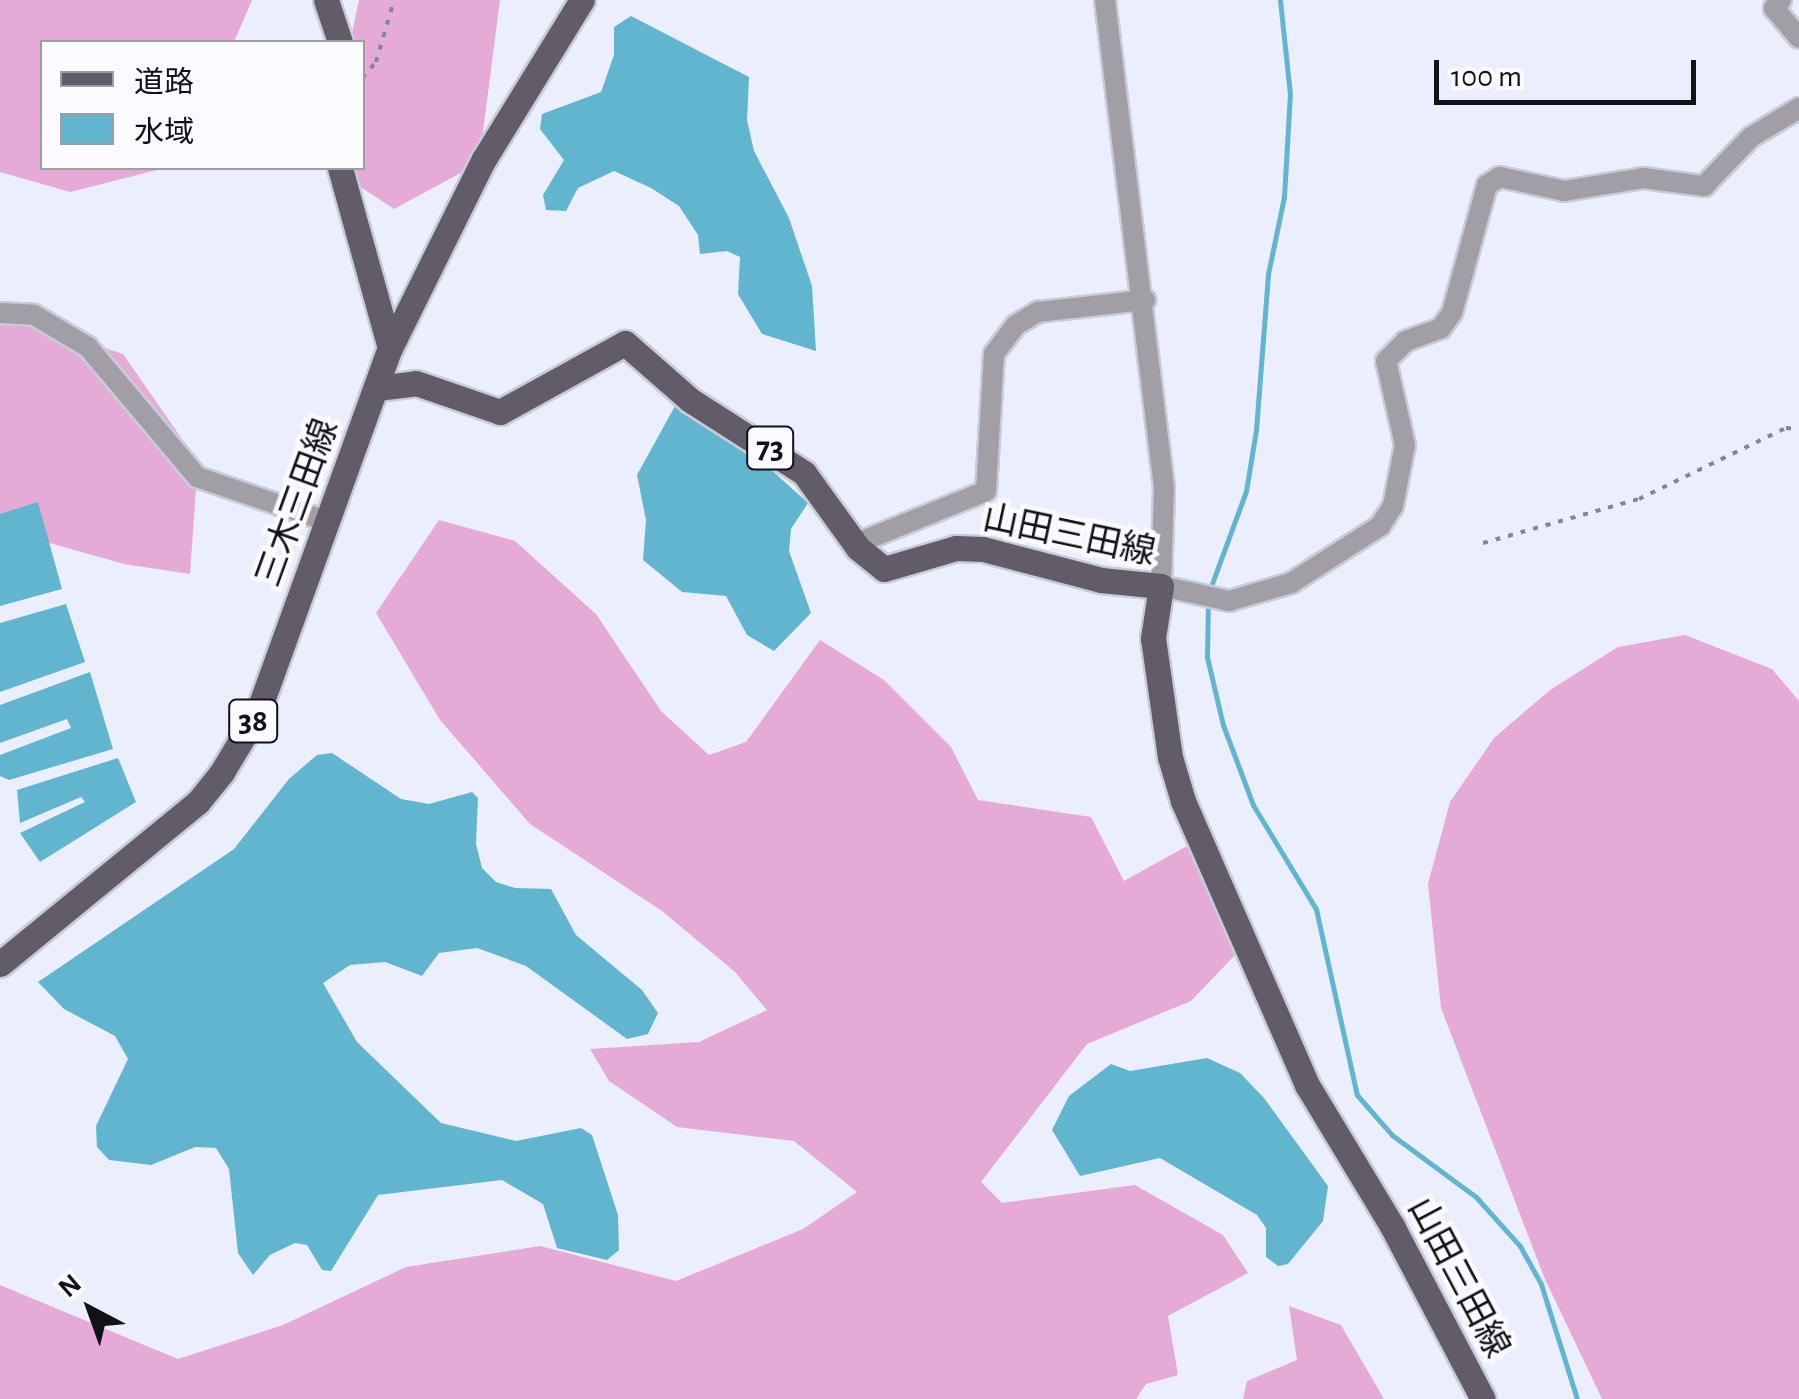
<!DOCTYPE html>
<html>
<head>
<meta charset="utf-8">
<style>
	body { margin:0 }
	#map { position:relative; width:1799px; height:1399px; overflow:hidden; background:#ebeefc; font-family:"Alegreya Sans","Noto Sans JP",sans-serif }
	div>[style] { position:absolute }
	.forest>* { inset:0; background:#e5abd6 }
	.water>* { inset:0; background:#62b5ce }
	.stream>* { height:5px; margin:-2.5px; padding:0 2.5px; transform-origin:2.5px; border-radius:2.5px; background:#62b5ce }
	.path>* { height:4px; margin-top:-2px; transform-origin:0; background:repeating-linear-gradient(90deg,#848690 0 5px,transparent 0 13px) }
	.roads { filter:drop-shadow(2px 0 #c8cbd8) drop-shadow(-2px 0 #c8cbd8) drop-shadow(0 2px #c8cbd8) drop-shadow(0 -2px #c8cbd8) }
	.minor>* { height:20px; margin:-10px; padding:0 10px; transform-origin:10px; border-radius:10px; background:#a19ea5 }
	.major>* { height:25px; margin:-12.5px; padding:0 12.5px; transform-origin:12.5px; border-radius:12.5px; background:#625c69 }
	span { translate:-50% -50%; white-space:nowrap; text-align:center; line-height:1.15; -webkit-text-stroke:9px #fbfbff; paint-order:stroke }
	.shield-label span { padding:2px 8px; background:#fbfbff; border:2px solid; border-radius:8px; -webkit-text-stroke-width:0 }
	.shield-label { font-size:32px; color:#111218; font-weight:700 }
	.street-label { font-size:35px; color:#111218 }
	.legend { position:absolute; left:40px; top:40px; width:325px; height:130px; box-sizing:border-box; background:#fbfbff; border:2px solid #9d9ea3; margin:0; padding:12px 18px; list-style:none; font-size:30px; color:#111218 }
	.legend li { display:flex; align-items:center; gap:20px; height:50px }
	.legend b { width:50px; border:2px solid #9d9ea3 }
	.north { position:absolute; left:40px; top:1259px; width:100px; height:100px; -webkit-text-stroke:8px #fbfbff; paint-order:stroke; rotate:319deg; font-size:28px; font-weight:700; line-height:40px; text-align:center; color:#111218 }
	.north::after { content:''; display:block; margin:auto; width:35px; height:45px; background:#111218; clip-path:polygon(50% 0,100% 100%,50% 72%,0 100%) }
	.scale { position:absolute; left:1434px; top:60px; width:262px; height:45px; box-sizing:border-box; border:5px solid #111218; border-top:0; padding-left:12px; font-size:30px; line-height:35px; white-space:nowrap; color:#111218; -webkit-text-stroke:8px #fbfbff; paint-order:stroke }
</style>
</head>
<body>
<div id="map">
	<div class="forest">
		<div style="clip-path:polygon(0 0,252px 0,234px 42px,42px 42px,42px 168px,165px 168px,70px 192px,0 172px)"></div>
		<div style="clip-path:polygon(359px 0,500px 0,479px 163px,394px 209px,350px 180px,344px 168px,362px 168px,362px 42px,350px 42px)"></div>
		<div style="clip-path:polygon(0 314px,123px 354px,198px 462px,190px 574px,124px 564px,0 529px)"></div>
		<div style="clip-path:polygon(439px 520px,515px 541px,596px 614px,661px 711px,709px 755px,746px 742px,820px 640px,884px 680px,951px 747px,978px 800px,1091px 817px,1124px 881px,1187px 846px,1235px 955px,1191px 1001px,1087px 1044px,981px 1182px,1002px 1203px,1135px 1185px,1223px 1235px,1248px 1273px,1168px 1316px,1178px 1375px,1146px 1384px,1136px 1399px,0 1399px,0 1285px,178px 1359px,283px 1325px,406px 1267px,540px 1246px,676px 1281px,803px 1229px,857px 1192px,794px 1141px,677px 1127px,609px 1081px,590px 1049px,699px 1042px,767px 1010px,735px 972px,662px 911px,530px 824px,440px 720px,376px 613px)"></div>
		<div style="clip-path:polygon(1685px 635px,1772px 669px,1799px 701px,1799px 1399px,1602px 1399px,1544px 1277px,1441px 1008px,1428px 884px,1450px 802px,1494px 738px,1550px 690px,1618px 647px)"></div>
		<div style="clip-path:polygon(1289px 1306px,1341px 1325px,1384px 1399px,1243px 1399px,1247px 1381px,1297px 1360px)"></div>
	</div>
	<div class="water">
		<div style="clip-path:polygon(631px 16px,749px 77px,747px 120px,754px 151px,789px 218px,812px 286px,816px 351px,762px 334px,738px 294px,740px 257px,727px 251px,700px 254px,698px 235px,679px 206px,651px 188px,614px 171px,578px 188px,566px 211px,546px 210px,543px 195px,564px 160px,540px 129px,542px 114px,601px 92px,614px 55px,614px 27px)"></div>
		<div style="clip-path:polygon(675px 406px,746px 447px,808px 503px,791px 529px,789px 551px,811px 613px,774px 651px,747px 635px,726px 596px,682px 592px,643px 560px,646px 520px,637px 475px)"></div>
		<div style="clip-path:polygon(38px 502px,62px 589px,0 606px,0 514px)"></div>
		<div style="clip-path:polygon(66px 604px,85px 662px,0 692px,0 623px)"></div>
		<div style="clip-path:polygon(90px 672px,113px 749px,9px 780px,0 776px,0 755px,71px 728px,67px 719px,0 743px,0 705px)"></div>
		<div style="clip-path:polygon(332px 753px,401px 799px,429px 804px,472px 792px,478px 798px,476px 844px,482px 868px,496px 882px,515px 888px,551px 889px,576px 935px,642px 990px,658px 1013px,648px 1034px,627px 1039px,526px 966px,477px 948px,439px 953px,422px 976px,385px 962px,350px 965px,323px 983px,357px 1042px,441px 1123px,516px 1141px,581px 1128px,592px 1135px,618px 1215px,619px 1250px,607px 1260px,557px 1248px,543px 1204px,502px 1180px,378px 1195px,331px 1271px,322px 1270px,307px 1245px,295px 1243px,270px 1255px,253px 1275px,238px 1253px,229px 1169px,216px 1148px,195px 1147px,151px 1165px,109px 1160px,97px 1147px,96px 1126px,128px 1059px,115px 1036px,64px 1009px,38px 982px,234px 849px,289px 779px,317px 755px)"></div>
		<div style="clip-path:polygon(118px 758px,136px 802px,40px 862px,20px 833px,85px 802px,81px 797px,20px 823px,17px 790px)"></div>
		<div style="clip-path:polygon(1207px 1058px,1240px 1073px,1264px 1098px,1328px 1186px,1323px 1221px,1288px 1264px,1278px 1266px,1266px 1257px,1266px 1228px,1257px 1215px,1160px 1158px,1080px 1176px,1052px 1130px,1069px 1096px,1111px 1064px,1130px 1071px)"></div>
	</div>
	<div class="stream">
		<div style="left:1210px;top:589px;width:104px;rotate:-69.8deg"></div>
		<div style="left:1246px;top:491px;width:62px;rotate:-80.7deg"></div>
		<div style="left:1256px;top:430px;width:156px;rotate:-85.6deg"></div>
		<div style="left:1268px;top:274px;width:79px;rotate:-78.3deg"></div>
		<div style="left:1284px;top:197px;width:103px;rotate:-86.7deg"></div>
		<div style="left:1290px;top:94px;width:95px;rotate:-96.1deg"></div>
		<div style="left:1208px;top:600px;width:57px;rotate:91deg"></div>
		<div style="left:1207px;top:657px;width:70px;rotate:76.8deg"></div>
		<div style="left:1223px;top:725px;width:85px;rotate:69.4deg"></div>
		<div style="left:1253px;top:805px;width:122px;rotate:58.8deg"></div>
		<div style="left:1316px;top:909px;width:190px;rotate:77.6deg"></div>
		<div style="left:1357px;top:1095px;width:53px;rotate:48.8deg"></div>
		<div style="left:1392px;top:1135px;width:104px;rotate:36.4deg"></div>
		<div style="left:1476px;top:1197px;width:66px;rotate:48.1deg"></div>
		<div style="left:1520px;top:1246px;width:43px;rotate:61.1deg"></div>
		<div style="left:1541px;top:1284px;width:121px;rotate:72.6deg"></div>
	</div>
	<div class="path">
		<div style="left:362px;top:78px;width:21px;rotate:-49deg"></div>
		<div style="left:376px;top:62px;width:65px;rotate:-73.8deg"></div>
		<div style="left:1483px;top:543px;width:162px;rotate:-15.8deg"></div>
		<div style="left:1639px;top:499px;width:163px;rotate:-25.8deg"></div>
		<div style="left:1786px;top:428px;width:13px;rotate:4deg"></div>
	</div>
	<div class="roads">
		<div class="minor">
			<div style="left:1105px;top:0;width:493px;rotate:83.1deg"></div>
			<div style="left:1164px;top:489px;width:97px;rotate:91.8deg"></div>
			<div style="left:1161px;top:586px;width:70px;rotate:12.4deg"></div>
			<div style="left:1229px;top:601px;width:65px;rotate:-16.2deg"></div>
			<div style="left:1291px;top:583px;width:106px;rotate:-32.6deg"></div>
			<div style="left:1380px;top:526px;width:24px;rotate:-57deg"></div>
			<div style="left:1393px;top:506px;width:62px;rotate:-78.9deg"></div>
			<div style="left:1405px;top:445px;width:86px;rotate:-102.7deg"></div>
			<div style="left:1386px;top:361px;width:28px;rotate:-45deg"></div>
			<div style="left:1406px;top:341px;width:37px;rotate:-20deg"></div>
			<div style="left:1441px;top:328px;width:19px;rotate:-54deg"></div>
			<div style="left:1452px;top:313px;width:133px;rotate:-74.7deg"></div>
			<div style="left:1487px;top:185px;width:15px;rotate:-32deg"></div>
			<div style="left:1500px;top:177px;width:66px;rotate:12.3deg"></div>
			<div style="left:1564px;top:191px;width:80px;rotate:-9.3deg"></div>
			<div style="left:1643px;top:178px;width:62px;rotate:7.5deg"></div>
			<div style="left:1704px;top:186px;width:68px;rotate:-46.2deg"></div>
			<div style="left:1751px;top:137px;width:56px;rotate:-31.1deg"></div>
			<div style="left:1781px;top:0;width:11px;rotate:131deg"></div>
			<div style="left:1774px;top:8px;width:39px;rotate:50deg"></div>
			<div style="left:0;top:313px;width:34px;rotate:3deg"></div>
			<div style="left:34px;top:315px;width:63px;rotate:30.7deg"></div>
			<div style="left:88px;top:347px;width:170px;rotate:50deg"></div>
			<div style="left:197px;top:477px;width:139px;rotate:18.8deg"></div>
			<div style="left:855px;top:544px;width:141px;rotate:-22deg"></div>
			<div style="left:986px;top:491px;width:137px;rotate:-86.7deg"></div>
			<div style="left:994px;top:354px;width:36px;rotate:-53deg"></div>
			<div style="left:1016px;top:325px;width:26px;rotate:-31deg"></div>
			<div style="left:1038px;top:312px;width:108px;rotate:-6.4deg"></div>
		</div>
		<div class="major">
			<div style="left:326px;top:0;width:44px;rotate:71.6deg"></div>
			<div style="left:340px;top:168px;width:187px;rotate:74.5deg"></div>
			<div style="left:377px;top:388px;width:39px;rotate:-7deg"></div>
			<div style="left:416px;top:383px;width:89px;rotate:19deg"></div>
			<div style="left:500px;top:412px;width:143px;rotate:-28.9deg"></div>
			<div style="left:625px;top:343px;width:86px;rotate:41.2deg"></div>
			<div style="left:690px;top:400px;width:135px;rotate:32.6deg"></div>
			<div style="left:804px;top:473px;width:92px;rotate:54.2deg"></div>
			<div style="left:858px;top:548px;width:33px;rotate:39deg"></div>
			<div style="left:884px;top:569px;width:75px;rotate:-16.3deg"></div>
			<div style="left:956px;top:548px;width:27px;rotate:2deg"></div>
			<div style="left:983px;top:549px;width:122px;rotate:14.7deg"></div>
			<div style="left:1101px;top:580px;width:60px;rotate:5.7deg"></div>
			<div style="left:1161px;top:586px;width:53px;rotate:98.7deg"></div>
			<div style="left:1153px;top:638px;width:120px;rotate:81.9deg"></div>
			<div style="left:1170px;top:757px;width:46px;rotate:73.5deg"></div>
			<div style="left:1183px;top:801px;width:310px;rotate:66.4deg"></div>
			<div style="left:1307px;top:1085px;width:165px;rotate:58.9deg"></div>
			<div style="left:1392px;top:1226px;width:195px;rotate:62.3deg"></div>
			<div style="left:0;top:964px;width:256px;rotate:-39.3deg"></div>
			<div style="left:198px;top:802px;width:38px;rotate:-51deg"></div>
			<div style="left:222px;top:772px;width:70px;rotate:-59deg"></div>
			<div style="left:258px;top:712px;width:387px;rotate:-70.1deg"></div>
			<div style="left:390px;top:348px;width:211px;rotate:-63.6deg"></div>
			<div style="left:484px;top:159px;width:187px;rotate:-58.4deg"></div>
		</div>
	</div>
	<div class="shield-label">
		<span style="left:770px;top:448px">73</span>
		<span style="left:253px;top:721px">38</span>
	</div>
	<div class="street-label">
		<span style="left:298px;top:503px;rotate:-70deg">三木三田線</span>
		<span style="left:1069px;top:536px;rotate:12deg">山田三田線</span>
		<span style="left:1458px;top:1278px;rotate:62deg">山田三田線</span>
	</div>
	<ul class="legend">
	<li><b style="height:12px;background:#625c69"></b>道路</li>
	<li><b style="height:28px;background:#62b5ce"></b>水域</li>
	</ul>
	<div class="north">N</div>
	<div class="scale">100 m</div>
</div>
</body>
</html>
